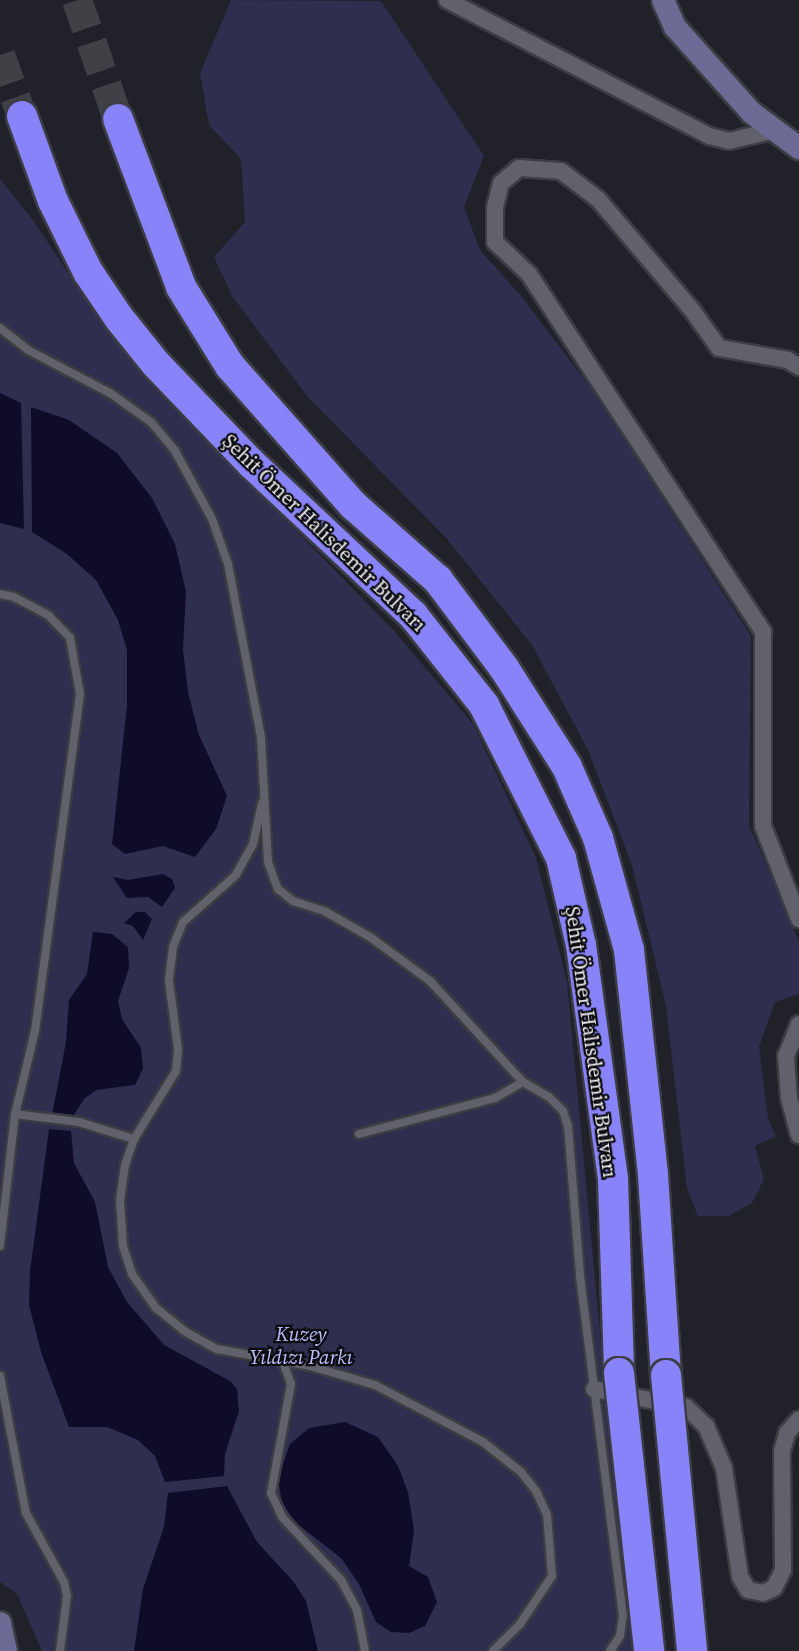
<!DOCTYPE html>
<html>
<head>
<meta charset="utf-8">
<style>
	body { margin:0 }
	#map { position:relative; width:799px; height:1651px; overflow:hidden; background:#212129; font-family:"Source Serif 4",serif }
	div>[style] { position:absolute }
	.green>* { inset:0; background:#2e2e4e }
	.water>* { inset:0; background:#0f0c2a }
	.highway-tunnel>* { height:30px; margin-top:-15px; transform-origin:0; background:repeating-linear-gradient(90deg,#404047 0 30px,transparent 0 45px) }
	.roads { filter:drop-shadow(2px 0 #3c3d43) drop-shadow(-2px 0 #3c3d43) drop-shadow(0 2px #3c3d43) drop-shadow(0 -2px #3c3d43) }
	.lane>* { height:8px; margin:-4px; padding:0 4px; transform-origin:4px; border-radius:4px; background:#60616a }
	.street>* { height:16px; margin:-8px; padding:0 8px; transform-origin:8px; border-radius:8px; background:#60616a }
	.secondary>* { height:22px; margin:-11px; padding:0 11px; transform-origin:11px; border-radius:11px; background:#6c6b95 }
	.highway>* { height:30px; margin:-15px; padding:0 15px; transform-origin:15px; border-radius:15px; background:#8883f9 }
	.bridges { filter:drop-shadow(2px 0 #3c3d43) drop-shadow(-2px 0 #3c3d43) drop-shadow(0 2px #3c3d43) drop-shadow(0 -2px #3c3d43) }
	.highway-bridge>* { height:30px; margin:-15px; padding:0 15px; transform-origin:15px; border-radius:15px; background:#8883f9 }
	span { translate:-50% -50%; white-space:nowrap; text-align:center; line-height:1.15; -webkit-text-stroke:4.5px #0b0b0e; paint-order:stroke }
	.street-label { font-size:20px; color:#eeeef3 }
	.park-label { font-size:20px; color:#babcfb; font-style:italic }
</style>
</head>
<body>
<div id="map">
	<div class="green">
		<div style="clip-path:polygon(231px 0,381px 1px,484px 156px,464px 207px,480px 250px,522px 297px,597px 396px,751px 636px,749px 825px,799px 941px,799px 994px,775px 1002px,759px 1047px,768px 1119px,776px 1136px,755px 1146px,764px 1179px,752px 1203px,729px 1216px,698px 1216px,687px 1189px,666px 1006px,632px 865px,588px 750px,532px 645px,447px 539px,307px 396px,232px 296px,214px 257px,245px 222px,241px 159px,209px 125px,200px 73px)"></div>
		<div style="clip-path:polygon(0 179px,33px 220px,91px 307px,194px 426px,395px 632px,473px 724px,536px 858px,567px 982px,612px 1459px,637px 1651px,42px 1651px,17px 1594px,0 1582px)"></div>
	</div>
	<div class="water">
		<div style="clip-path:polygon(0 393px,21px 403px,24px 529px,0 523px)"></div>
		<div style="clip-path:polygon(31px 407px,69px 420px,117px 453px,152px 498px,175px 544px,186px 592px,183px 649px,188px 692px,199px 735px,227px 796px,216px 829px,195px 857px,163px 846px,125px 854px,112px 844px,127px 705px,127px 650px,118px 620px,96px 580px,67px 554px,32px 532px)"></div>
		<div style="clip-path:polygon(163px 874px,172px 879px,175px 888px,162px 907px,148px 897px,127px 898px,113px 877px,128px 880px)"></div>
		<div style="clip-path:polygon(136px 912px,145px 912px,152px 919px,143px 940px,133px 926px,124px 923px)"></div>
		<div style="clip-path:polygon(93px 932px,112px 934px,128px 947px,129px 968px,118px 1001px,122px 1019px,141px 1048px,143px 1068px,135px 1085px,96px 1090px,84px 1099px,72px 1118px,52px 1115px,66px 1042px,69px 1000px,87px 974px)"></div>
		<div style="clip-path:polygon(49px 1129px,71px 1131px,74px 1163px,95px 1202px,108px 1267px,127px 1302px,164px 1345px,230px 1381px,237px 1389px,239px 1411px,225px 1454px,224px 1476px,165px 1482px,155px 1456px,138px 1440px,107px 1427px,69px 1427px,41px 1352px,29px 1305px,30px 1271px)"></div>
		<div style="clip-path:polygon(345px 1422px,378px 1437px,398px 1466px,408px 1492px,414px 1530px,409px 1566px,428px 1577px,437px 1602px,425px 1626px,409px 1633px,391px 1632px,376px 1622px,359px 1584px,341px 1558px,296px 1523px,282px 1503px,278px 1479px,290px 1444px,309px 1428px)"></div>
		<div style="clip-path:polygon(227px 1486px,257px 1542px,293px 1581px,306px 1601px,318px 1651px,134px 1651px,143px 1589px,164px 1527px,168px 1493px)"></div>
	</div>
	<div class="highway-tunnel">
		<div style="left:77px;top:0;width:126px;rotate:71deg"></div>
		<div style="left:0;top:55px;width:65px;rotate:70.2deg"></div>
	</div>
	<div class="roads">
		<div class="lane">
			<div style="left:0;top:328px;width:36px;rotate:38deg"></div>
			<div style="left:28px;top:350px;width:93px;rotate:27.7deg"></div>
			<div style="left:110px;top:393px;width:50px;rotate:35.3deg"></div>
			<div style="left:151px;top:422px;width:38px;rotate:50deg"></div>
			<div style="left:175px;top:451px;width:77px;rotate:61.4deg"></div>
			<div style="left:212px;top:519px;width:48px;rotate:70.4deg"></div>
			<div style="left:228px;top:564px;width:176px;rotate:79.2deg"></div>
			<div style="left:261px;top:737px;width:125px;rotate:86.8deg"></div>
			<div style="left:268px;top:862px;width:29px;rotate:70deg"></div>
			<div style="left:278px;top:889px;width:19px;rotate:39deg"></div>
			<div style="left:293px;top:901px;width:35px;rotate:18deg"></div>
			<div style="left:326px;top:912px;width:51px;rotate:29.6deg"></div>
			<div style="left:370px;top:937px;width:74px;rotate:36.3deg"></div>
			<div style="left:430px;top:981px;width:137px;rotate:47.4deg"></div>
			<div style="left:523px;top:1082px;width:30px;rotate:30deg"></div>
			<div style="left:549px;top:1097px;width:20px;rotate:45deg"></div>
			<div style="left:563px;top:1111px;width:16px;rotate:72deg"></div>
			<div style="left:568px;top:1126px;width:150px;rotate:85.4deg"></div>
			<div style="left:580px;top:1276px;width:342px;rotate:82.8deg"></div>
			<div style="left:623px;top:1615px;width:21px;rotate:98deg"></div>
			<div style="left:620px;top:1636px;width:18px;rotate:124deg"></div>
			<div style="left:0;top:594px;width:14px;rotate:12deg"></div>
			<div style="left:14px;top:597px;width:40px;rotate:28deg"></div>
			<div style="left:49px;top:616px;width:30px;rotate:46deg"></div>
			<div style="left:70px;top:638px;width:57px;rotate:79.9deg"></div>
			<div style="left:80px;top:694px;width:340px;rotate:97.6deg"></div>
			<div style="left:35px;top:1031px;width:85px;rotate:103.5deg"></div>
			<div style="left:15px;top:1114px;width:133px;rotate:96.5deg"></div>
			<div style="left:262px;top:803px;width:42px;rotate:102.4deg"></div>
			<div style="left:253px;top:844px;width:35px;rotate:119deg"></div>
			<div style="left:236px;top:875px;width:71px;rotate:138.4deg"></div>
			<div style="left:183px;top:922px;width:27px;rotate:112deg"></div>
			<div style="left:173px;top:947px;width:34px;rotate:97deg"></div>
			<div style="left:169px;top:981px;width:69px;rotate:82.5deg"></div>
			<div style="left:178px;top:1049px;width:22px;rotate:95deg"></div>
			<div style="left:176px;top:1071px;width:80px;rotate:121.7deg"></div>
			<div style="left:134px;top:1139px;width:28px;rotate:109deg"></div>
			<div style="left:125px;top:1165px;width:35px;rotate:98deg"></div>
			<div style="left:120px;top:1200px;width:46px;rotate:86.3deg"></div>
			<div style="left:123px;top:1246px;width:29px;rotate:72deg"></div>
			<div style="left:132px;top:1274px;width:42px;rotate:54.8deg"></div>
			<div style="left:156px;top:1308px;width:36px;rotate:39deg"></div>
			<div style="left:184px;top:1331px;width:38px;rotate:29deg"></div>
			<div style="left:217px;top:1349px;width:95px;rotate:10.4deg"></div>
			<div style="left:310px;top:1366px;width:68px;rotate:16.3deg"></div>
			<div style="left:375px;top:1385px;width:122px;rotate:27.8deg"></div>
			<div style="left:483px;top:1442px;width:48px;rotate:38.3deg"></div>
			<div style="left:521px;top:1472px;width:24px;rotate:52deg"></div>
			<div style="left:536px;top:1491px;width:26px;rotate:65deg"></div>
			<div style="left:547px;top:1515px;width:61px;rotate:85.3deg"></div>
			<div style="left:552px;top:1576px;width:58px;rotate:123.7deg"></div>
			<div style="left:520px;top:1624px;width:38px;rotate:135deg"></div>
			<div style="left:15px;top:1114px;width:64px;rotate:7.1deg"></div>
			<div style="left:79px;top:1122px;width:58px;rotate:17.2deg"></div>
			<div style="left:359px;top:1134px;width:141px;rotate:-14.8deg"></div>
			<div style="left:495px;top:1098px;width:32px;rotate:-30deg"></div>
			<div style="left:283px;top:1362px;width:23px;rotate:70deg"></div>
			<div style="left:291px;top:1384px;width:111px;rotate:100.4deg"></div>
			<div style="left:271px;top:1493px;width:26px;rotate:65deg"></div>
			<div style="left:282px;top:1517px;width:86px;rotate:46.9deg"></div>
			<div style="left:341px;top:1580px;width:34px;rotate:62deg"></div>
			<div style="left:357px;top:1610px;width:42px;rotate:79deg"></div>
			<div style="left:0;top:1376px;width:139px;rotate:79.3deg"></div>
			<div style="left:26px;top:1513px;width:79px;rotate:61.2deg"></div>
			<div style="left:64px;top:1582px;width:14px;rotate:78deg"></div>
			<div style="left:67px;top:1596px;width:55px;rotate:97.3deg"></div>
		</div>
		<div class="street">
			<div style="left:447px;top:0;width:295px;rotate:27.4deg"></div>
			<div style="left:709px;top:136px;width:21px;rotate:14deg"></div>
			<div style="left:729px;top:141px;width:47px;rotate:-13.4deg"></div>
			<div style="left:799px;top:367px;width:13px;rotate:-148deg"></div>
			<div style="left:788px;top:360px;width:70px;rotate:-170.1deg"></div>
			<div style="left:719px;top:348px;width:47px;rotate:-125.4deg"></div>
			<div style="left:692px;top:310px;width:145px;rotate:-130.3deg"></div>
			<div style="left:598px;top:199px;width:46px;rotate:-142.9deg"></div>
			<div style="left:561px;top:171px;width:42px;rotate:-175.9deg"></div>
			<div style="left:519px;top:168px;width:23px;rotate:140deg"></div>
			<div style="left:501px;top:183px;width:25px;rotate:104deg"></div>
			<div style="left:495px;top:207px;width:35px;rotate:90deg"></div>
			<div style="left:495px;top:242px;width:47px;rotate:43.3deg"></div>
			<div style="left:529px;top:274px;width:428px;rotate:56.8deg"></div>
			<div style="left:763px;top:632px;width:194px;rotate:90deg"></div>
			<div style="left:763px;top:826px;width:100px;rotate:68.8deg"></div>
			<div style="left:799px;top:1024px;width:35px;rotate:112deg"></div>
			<div style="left:786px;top:1056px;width:42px;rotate:85.9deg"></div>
			<div style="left:789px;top:1098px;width:38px;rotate:75deg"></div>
			<div style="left:594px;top:1389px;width:94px;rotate:11.1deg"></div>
			<div style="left:686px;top:1407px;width:28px;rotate:44deg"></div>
			<div style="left:706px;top:1426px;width:46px;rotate:66.8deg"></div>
			<div style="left:724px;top:1468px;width:110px;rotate:81.6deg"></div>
			<div style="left:740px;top:1577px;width:15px;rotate:58deg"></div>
			<div style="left:748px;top:1590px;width:15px;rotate:11deg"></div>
			<div style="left:763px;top:1593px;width:12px;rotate:-24deg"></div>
			<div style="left:774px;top:1588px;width:20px;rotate:-63deg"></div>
			<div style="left:783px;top:1570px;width:119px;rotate:-90.5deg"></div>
			<div style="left:782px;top:1451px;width:19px;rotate:-74deg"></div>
			<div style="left:787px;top:1433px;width:18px;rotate:-49deg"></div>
		</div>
		<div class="secondary">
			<div style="left:663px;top:0;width:30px;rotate:66deg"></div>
			<div style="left:675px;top:27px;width:115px;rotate:48.2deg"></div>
			<div style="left:752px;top:113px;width:59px;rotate:36.7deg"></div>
			<div style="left:0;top:1623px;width:29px;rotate:78deg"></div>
		</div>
		<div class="highway">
			<div style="left:22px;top:116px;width:90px;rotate:70deg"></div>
			<div style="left:53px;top:201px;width:79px;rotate:63.8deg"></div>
			<div style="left:88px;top:272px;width:55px;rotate:56deg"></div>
			<div style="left:119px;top:318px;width:59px;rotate:51.2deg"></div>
			<div style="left:156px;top:364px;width:139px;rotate:46.2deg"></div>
			<div style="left:252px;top:464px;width:221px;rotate:43.2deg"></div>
			<div style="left:413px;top:615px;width:115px;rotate:51.7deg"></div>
			<div style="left:484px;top:705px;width:171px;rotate:63.3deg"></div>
			<div style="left:561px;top:858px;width:89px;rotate:77.1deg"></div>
			<div style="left:581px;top:945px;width:236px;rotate:82.2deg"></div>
			<div style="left:613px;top:1179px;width:194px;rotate:88.2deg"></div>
			<div style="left:118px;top:119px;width:179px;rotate:69.4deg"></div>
			<div style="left:181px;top:287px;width:93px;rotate:58.2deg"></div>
			<div style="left:230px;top:366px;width:186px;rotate:48.5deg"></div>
			<div style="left:353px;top:505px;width:113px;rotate:41.4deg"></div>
			<div style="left:438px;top:580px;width:110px;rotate:53.1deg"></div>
			<div style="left:504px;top:668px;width:117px;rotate:57.5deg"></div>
			<div style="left:567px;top:767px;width:77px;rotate:66.4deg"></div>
			<div style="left:598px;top:838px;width:116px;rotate:74.5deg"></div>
			<div style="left:629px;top:950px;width:226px;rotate:83.9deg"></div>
			<div style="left:653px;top:1175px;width:200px;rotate:86.3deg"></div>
		</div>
	</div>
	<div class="bridges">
		<div class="highway-bridge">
			<div style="left:619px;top:1373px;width:280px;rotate:83.8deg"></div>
			<div style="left:666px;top:1375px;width:277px;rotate:84.6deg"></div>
		</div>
	</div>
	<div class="street-label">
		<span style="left:324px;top:533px;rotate:44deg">Şehit Ömer Halisdemir Bulvarı</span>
		<span style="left:591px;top:1042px;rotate:82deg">Şehit Ömer Halisdemir Bulvarı</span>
	</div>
	<div class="park-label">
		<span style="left:301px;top:1346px">Kuzey<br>Yıldızı Parkı</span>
	</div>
</div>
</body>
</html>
